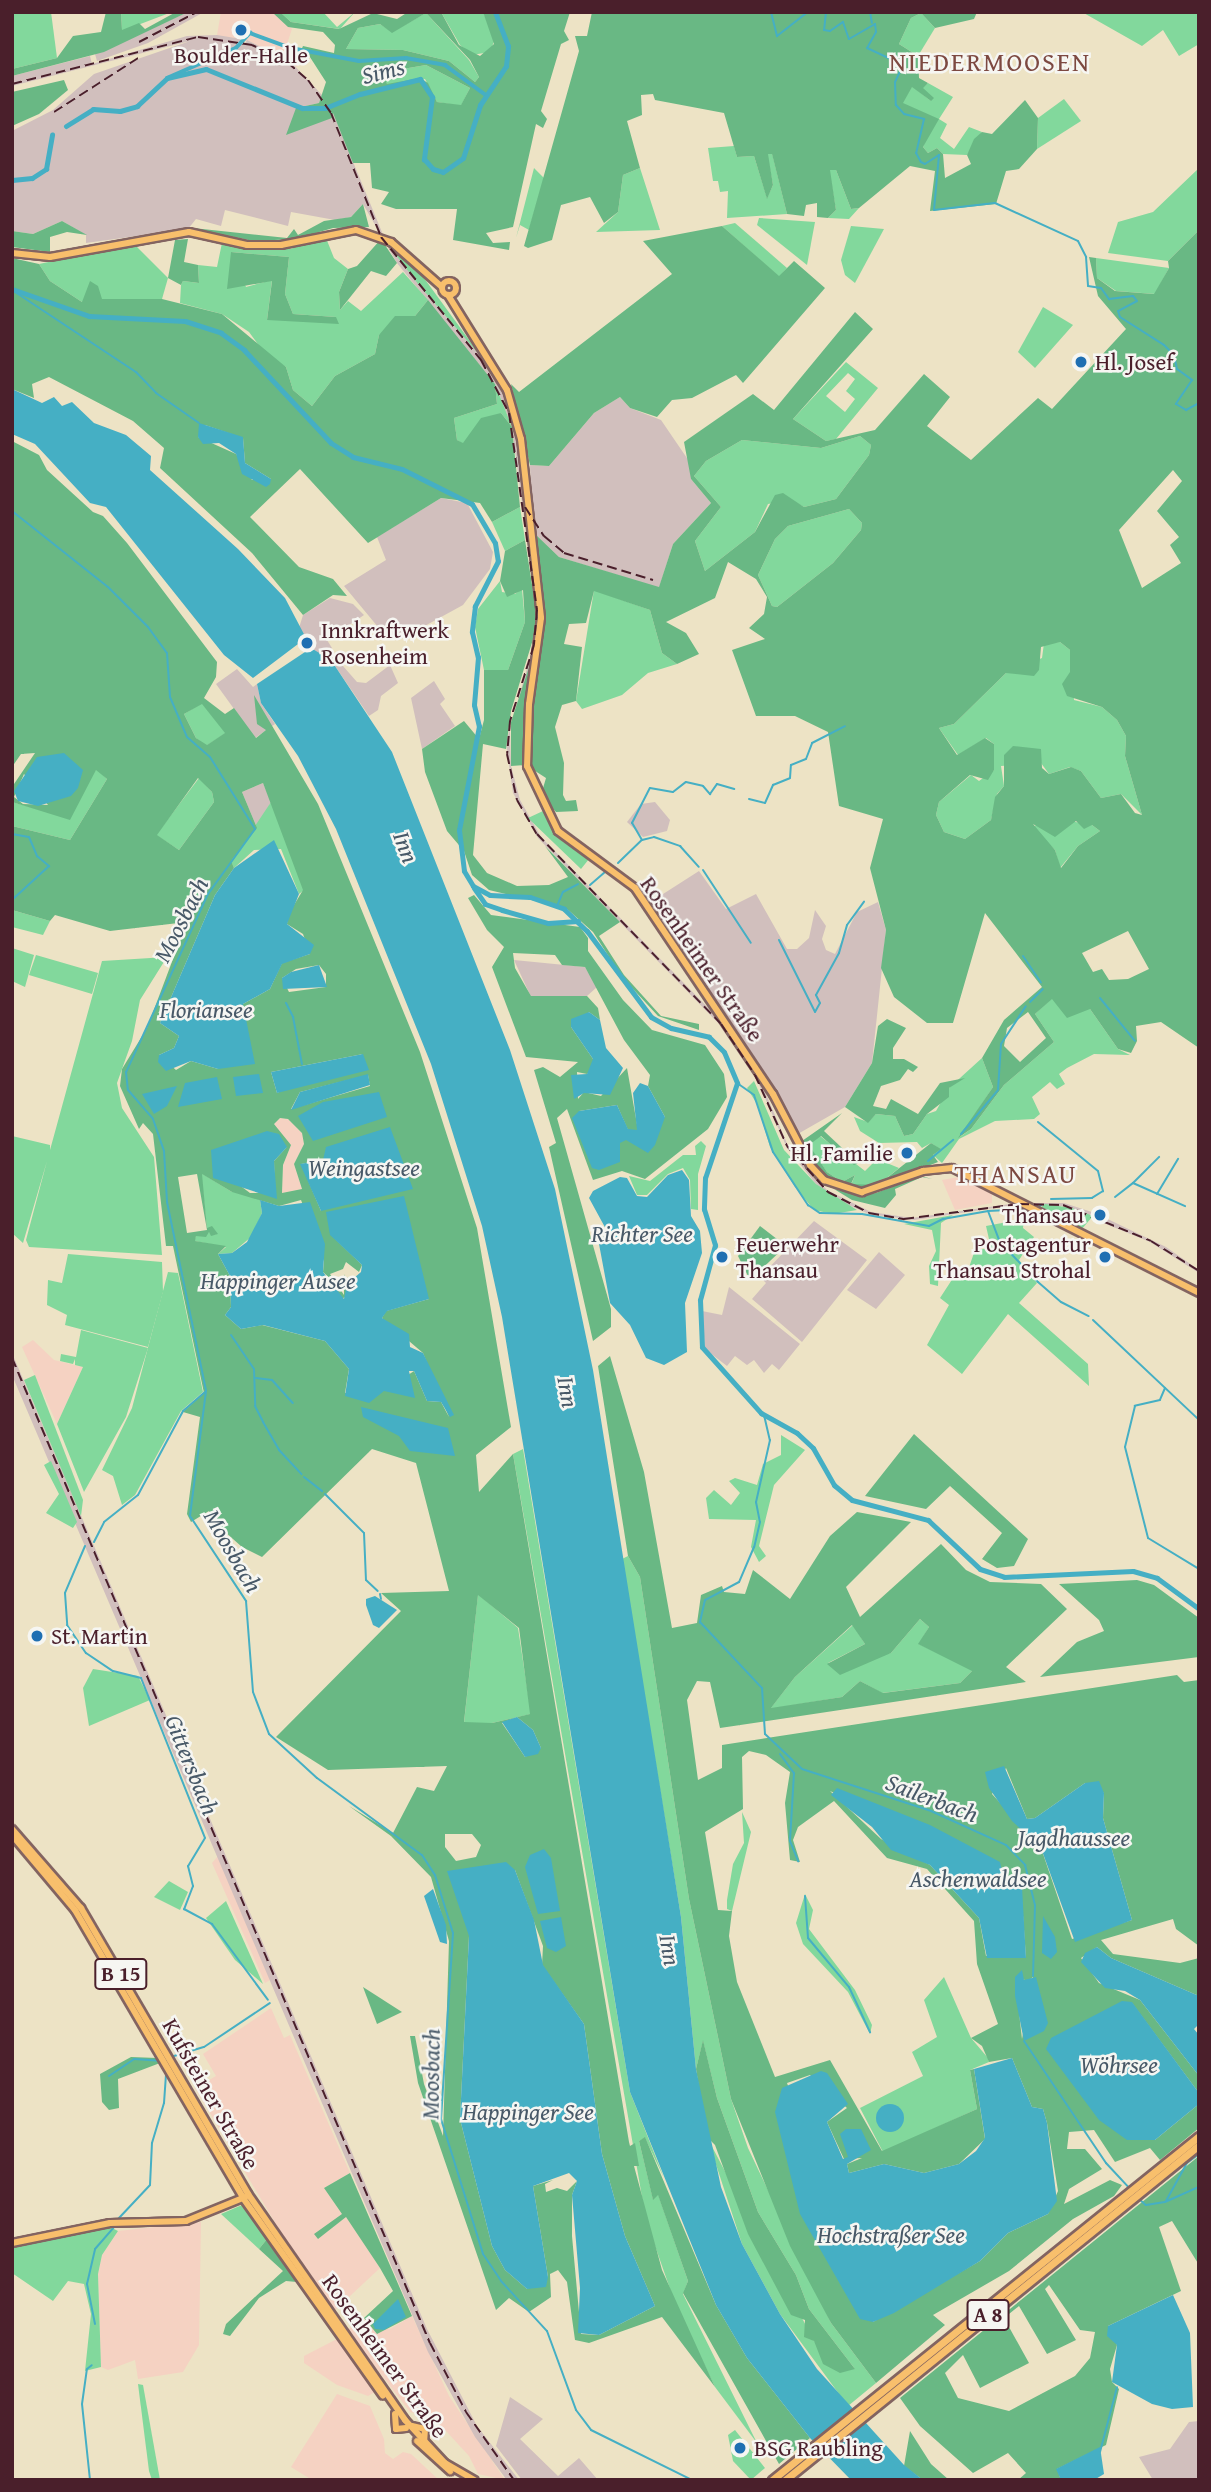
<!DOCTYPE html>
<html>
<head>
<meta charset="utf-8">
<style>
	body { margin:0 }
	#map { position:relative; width:1211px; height:2492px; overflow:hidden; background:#ede3c5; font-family:"Gentium Book Plus",serif }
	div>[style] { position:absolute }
	.built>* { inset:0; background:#f5d2c2 }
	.industrial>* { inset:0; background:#d1bfbd }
	.green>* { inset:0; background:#82d89c }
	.forest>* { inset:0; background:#69b884 }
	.water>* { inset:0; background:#45afc4 }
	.round { border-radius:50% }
	.stream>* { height:2px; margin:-1px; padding:0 1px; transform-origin:1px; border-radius:1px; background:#45afc4 }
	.canal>* { height:3.5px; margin:-1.75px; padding:0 1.75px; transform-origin:1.75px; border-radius:1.75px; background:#45afc4 }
	.river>* { height:5px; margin:-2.5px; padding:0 2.5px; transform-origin:2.5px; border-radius:2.5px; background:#45afc4 }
	.roads { filter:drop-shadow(2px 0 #836461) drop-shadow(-2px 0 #836461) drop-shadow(0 2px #836461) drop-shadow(0 -2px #836461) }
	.major>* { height:6px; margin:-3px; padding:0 3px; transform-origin:3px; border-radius:3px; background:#f8bf6c }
	.major>.ring { margin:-3px; padding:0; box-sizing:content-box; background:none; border:6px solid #f8bf6c; border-radius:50% }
	.highway>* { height:7px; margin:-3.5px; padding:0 3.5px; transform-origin:3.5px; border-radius:3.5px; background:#f8bf6c }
	.rail>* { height:2px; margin-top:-1px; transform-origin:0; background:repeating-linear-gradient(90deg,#4a1f2b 0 10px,transparent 0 15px) }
	.dots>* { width:19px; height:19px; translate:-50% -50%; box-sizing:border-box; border:4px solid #f6f6f2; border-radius:50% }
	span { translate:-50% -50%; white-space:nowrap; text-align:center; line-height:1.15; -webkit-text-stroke:5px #f6f6f2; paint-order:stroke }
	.shield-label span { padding:2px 5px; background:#f6f6f2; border:2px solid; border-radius:5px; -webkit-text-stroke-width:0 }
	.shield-label { font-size:21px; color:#4a1f2b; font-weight:700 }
	.poi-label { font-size:23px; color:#4a1f2b }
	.left { translate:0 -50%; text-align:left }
	.right { translate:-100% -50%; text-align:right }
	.street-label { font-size:23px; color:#4a1f2b }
	.water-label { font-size:24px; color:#485968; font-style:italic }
	.quarter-label { font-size:26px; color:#7d4941; letter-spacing:2px }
	.frame { position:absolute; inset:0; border:14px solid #4a1f2b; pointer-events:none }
</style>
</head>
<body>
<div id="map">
	<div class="built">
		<div style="clip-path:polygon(221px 12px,274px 12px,292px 29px,285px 50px,300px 59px,297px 67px,251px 42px,217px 35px)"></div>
		<div style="clip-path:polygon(280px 1118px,288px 1119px,302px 1133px,304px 1144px,294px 1164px,302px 1189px,282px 1193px,283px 1165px,291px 1145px,274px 1124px)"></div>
		<div style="clip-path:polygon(959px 1177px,992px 1193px,992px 1203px,955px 1210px,942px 1180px)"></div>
		<div style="clip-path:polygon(33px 1340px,54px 1360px,83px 1367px,57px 1424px,22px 1347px)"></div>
		<div style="clip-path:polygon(218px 1856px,270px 1980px,265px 1983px,212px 1863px)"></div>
		<div style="clip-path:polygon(271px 2008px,284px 2038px,290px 2035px,350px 2173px,324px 2188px,342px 2214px,318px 2239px,346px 2217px,380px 2268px,334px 2311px,296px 2258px,195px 2088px,216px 2076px,203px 2054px)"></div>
		<div style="clip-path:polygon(201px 2222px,199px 2345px,183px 2372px,138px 2379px,135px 2360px,108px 2370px,101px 2367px,98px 2274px,102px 2255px,118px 2231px)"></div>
		<div style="clip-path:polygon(412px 2316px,449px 2396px,505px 2480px,478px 2474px,469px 2456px,447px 2432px,427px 2416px,410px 2412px,347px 2330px,364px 2318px,369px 2326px,390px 2329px)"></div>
		<div style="clip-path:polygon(337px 2339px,375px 2392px,368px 2396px,337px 2385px,304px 2363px,304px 2356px)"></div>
		<div style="clip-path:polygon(337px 2394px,370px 2406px,384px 2439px,385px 2453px,393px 2459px,403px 2452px,411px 2454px,439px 2480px,312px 2480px,291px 2467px)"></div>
	</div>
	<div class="industrial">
		<div style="clip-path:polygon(188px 12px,204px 12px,148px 43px,97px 61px,95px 54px)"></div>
		<div style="clip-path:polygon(217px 35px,241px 39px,245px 44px,247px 40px,290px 61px,322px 95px,319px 103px,296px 108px,332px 117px,333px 113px,386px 242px,483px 359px,506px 400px,516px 429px,539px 610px,534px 652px,510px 731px,511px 766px,520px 800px,541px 837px,723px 1023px,759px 1078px,789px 1148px,827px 1190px,871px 1212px,912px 1218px,1017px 1203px,1064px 1203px,1095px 1213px,1166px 1247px,1199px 1270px,1199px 1273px,1150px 1242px,1062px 1206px,1008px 1206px,914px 1220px,869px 1214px,837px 1200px,816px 1184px,787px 1148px,757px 1080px,719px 1024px,538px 838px,513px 793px,506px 743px,531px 654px,536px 610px,512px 427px,495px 384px,397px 263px,363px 204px,351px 217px,335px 220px,291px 212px,288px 226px,225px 210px,221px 226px,196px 219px,188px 229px,86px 243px,86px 235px,62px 221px,33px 234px,12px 231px,12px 131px,53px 110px,94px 74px,190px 41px,12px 86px,12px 76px,90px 56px,92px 64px,187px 36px)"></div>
		<div style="clip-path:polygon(620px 397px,630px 408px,661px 420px,691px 464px,691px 479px,711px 503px,673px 544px,659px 588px,559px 557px,532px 531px,530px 465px,549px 466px,594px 413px)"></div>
		<div style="clip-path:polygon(441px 498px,467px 503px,493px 552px,490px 569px,463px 605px,401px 639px,378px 627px,344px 586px,386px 560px,377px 537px)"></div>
		<div style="clip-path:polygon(330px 598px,353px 604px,364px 615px,327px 640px,332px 648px,329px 650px,357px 682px,366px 683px,390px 665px,398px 683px,381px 696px,378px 710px,369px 716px,331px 660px,316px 654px,299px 628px,303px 615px)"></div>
		<div style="clip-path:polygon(237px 669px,253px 687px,257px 684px,261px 703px,275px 724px,255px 738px,216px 684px)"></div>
		<div style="clip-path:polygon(434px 681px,445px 699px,440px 704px,455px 726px,422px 749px,411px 698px)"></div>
		<div style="clip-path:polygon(263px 783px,271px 802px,257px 828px,242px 792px)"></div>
		<div style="clip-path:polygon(655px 802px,670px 820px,667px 831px,643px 837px,627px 822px,641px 804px)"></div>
		<div style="clip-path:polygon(699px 871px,726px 909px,756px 894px,787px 949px,797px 949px,809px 938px,815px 910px,826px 926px,822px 939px,826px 950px,835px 954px,857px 912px,878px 902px,886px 930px,872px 1063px,845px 1107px,796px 1135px,764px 1073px,649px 903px)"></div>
		<div style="clip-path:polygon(514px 960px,585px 967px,597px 987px,587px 996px,531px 997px)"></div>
		<div style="clip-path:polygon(814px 1221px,867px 1260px,802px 1342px,752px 1299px,766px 1283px,760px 1277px)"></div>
		<div style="clip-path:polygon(879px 1252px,905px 1275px,876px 1309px,847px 1290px)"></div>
		<div style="clip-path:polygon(729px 1287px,800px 1344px,779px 1370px,772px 1364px,764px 1373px,754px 1360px,747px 1365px,735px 1356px,727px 1366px,705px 1349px,702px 1311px,722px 1315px)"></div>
		<div style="clip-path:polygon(12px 1353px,427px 2329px,477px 2426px,519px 2480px,506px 2479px,475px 2437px,428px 2352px,12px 1375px)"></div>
		<div style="clip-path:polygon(510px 2397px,543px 2419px,520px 2439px,558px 2476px,579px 2458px,598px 2480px,522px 2480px,496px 2446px)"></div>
		<div style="clip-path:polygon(1199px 2421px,1199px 2480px,1153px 2480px,1139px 2457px,1170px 2449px,1189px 2422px)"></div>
	</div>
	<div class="green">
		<div style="clip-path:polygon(12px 12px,51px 12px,57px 58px,12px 69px)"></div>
		<div style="clip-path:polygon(121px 12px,172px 12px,122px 31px)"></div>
		<div style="clip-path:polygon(280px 12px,323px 12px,337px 27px,355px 12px,340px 29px,291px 22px)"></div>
		<div style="clip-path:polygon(441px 12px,483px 12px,495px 39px,490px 52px,472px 55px,460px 45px)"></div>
		<div style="clip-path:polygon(1082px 12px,1199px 12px,1199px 44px,1179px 56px,1163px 30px,1142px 46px)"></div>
		<div style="clip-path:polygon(426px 13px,469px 60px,479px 77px,475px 82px,449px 61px,403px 50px,346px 49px,358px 28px,380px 24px,392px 32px)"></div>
		<div style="clip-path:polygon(921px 13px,935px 28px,918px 56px,899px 44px,911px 18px)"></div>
		<div style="clip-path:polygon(426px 65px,470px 88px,461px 106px,437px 102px,425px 79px,387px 85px,385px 78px,391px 71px)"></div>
		<div style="clip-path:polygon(928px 83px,953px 97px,939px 119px,947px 124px,940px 138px,954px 149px,969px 127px,982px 132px,967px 155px,943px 154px,937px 148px,928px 153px,923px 147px,930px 129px,902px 103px,912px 86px,931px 101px,922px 88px)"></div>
		<div style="clip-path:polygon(1064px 99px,1081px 121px,1037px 149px,1038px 118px)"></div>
		<div style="clip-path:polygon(734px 146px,737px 157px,754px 156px,767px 198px,773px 185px,767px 154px,772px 153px,787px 214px,727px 218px,728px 191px,720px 192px,718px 181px,713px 181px,708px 148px)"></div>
		<div style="clip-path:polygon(534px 168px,544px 178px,529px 230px,520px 225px,516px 238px)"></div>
		<div style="clip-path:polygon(640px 168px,660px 230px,596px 232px,618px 212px,623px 175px)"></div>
		<div style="clip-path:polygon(1199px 168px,1199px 230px,1168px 261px,1108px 253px,1118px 222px,1153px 212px)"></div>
		<div style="clip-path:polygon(829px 170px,836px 170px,851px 209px,859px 208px,849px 219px,828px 218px,836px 210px)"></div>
		<div style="clip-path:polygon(759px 218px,815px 222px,807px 265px,757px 225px)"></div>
		<div style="clip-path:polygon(735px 223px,787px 268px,779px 277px,722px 226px)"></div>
		<div style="clip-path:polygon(851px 226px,884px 229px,855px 283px,845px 275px,841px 260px)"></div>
		<div style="clip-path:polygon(evenodd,326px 238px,334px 258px,348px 269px,339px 292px,340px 310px,348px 301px,361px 311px,403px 272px,428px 300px,415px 316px,379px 335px,375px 354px,335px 376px,312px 406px,293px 390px,286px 367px,266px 355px,249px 332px,222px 314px,180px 303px,181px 285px,183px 281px,199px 283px,198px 265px,217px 267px,222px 243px,290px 249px,326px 238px,231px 252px,289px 257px,285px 294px,293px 314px,336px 317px,267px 320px,272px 280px,246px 287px,231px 252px)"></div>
		<div style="clip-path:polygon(386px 242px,413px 263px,483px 359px,418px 284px)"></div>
		<div style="clip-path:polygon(134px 244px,168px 278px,162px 299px,82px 302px,50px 281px,39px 264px)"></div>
		<div style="clip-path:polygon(1096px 258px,1169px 268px,1155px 294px,1116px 291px,1097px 278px)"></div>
		<div style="clip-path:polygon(1043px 307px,1073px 325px,1035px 368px,1018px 352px)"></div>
		<div style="clip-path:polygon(evenodd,846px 362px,878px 388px,836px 439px,826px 441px,793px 419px,846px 362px,848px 373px,855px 379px,846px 391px,855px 399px,845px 412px,826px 396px,848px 373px)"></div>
		<div style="clip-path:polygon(495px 384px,512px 427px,501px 413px,463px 444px,457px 440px,454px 418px,497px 404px)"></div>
		<div style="clip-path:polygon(860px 436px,871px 445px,869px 455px,836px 499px,804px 507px,791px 500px,768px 504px,755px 532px,705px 571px,695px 541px,721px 507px,694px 476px,706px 461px,742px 440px,821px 448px)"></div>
		<div style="clip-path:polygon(520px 507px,525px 540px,505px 551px,492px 522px)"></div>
		<div style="clip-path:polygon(849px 509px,862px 523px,861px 530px,833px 563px,777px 607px,772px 606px,758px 575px,775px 539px,788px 526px)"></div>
		<div style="clip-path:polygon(500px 581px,502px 592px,515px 594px,522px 589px,525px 622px,508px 670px,484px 670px,475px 627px,478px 609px)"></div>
		<div style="clip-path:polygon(594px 590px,650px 610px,662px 653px,677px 664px,648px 673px,622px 695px,582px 709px,576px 701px)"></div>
		<div style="clip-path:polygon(1060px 642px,1070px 650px,1074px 700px,1102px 707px,1117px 720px,1126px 736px,1125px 756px,1142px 815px,1121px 794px,1101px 798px,1081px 771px,1070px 767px,1049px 774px,1041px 763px,1001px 766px,1004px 786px,997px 794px,991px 820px,965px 839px,944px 832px,936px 815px,939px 802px,971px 775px,979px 781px,994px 770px,994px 744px,986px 738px,958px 755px,939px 728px,954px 724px,1006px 673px,1042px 658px,1044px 643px)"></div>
		<div style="clip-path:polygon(202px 703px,226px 733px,206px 746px,196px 738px,184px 714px)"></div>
		<div style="clip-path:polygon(97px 769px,107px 779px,70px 840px,12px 826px,12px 802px,41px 810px)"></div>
		<div style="clip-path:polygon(199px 778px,212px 792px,214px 802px,179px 850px,156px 835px)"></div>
		<div style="clip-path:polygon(271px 802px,304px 890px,299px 894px,281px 849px,254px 850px,234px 868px,231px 862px)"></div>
		<div style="clip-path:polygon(543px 811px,562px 839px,589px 859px,581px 869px,528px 818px)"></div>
		<div style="clip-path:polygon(1070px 821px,1092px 825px,1100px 831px,1078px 846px,1060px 868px,1055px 850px,1032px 827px,1039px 824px,1055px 836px)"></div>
		<div style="clip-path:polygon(12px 910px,50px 921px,43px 935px,12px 927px)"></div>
		<div style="clip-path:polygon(12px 948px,34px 955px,25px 987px,12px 981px)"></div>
		<div style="clip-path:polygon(36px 955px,98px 973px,92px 994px,29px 975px)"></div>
		<div style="clip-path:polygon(167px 957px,140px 1000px,132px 1041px,117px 1083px,122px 1108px,154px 1157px,162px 1255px,29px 1247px,26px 1240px,47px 1161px,23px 1243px,12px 1233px,12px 1136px,50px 1145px,50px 1150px,102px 961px)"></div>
		<div style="clip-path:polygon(1052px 998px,1090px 1009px,1118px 1049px,1130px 1055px,1094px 1054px,1067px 1068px,1059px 1074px,1065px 1084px,1057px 1089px,1050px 1082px,1032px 1097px,1040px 1114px,1034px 1119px,995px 1121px,959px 1139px,942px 1163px,933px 1155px,940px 1149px,931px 1143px,922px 1148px,917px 1142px,879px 1143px,860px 1131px,854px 1117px,868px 1122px,876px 1114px,895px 1116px,904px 1136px,913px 1134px,927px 1114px,936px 1111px,949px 1088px,982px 1058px,993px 1087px,960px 1137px,971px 1129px,1004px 1085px,1054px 1042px,1035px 1014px)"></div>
		<div style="clip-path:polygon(754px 1081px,784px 1150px,816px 1184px,857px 1210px,833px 1214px,814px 1210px,795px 1187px,770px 1147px,757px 1104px,747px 1088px)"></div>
		<div style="clip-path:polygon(820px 1136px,865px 1171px,877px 1159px,899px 1168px,878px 1185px,851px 1185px,855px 1175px,842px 1182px,827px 1172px,808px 1145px)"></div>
		<div style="clip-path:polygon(701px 1141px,706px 1146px,698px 1174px,698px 1210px,691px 1209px,690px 1180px,683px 1168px,668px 1174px,647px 1195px,637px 1195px,629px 1176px,650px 1181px,683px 1155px,696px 1155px,695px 1146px)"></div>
		<div style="clip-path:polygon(201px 1173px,232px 1192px,241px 1191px,260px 1200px,262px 1213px,251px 1237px,232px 1253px,218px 1254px,226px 1247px,194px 1241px,196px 1236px,209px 1232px,216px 1235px,207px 1228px)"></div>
		<div style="clip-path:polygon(1045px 1204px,1072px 1208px,1093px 1216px,1081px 1230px,1040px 1208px)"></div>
		<div style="clip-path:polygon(953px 1215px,941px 1223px,938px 1286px,930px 1284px,929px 1266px,936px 1251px,932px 1230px,904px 1224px)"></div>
		<div style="clip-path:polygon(1024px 1219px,1023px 1228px,1034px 1237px,1019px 1260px,1037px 1283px,1019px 1303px,1088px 1364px,1089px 1386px,1008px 1314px,962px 1374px,927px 1345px,949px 1305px,940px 1298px,955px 1275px,965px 1279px,975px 1250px,991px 1248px,986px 1226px)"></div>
		<div style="clip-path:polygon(68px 1254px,162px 1262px,163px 1292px,148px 1347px,65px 1325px,67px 1315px,47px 1305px,48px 1280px,62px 1283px)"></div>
		<div style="clip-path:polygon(168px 1272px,178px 1273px,203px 1392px,181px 1411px,135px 1495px,122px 1505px,113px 1476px,102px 1470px,132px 1408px)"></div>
		<div style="clip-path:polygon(81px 1330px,148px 1348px,126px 1417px,84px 1492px,57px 1424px,83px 1367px,75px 1365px,75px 1359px,73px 1364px,60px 1361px,61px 1354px,76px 1357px)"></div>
		<div style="clip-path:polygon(35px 1375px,83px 1500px,81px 1516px,24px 1380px)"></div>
		<div style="clip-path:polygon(781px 1435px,805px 1450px,774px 1485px,759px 1546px,766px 1556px,759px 1562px,751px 1547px,756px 1520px,709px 1519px,706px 1498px,714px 1490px,731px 1505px,740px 1493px,729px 1481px,735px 1478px,757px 1485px,763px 1464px,781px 1455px)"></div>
		<div style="clip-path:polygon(523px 1449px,630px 2092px,664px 2178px,645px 2138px,639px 2141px,653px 2199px,658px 2194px,688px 2281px,683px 2294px,757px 2443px,715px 2387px,675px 2303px,646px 2220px,513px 1454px)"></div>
		<div style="clip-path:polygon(51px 1461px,77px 1522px,73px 1528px,46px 1513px,59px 1494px,44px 1465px)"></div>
		<div style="clip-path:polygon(628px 1556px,640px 1577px,689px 1899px,731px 2099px,748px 2148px,831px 2323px,876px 2383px,848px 2406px,780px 2314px,742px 2244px,707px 2137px,814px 2341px,855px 2369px,809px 2309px,796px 2275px,758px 2212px,717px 2098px,703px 2041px,696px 2069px,681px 1917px,622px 1559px)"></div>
		<div style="clip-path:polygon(478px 1594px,518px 1628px,531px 1714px,492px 1723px,464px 1723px)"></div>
		<div style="clip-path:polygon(920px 1619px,929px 1627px,919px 1644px,973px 1670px,960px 1683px,882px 1693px,860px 1681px,842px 1697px,770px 1709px,795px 1677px,853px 1625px,865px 1644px,828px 1663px,891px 1653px)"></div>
		<div style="clip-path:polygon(93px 1669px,138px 1676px,150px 1700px,89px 1726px,83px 1688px)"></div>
		<div style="clip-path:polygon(742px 1812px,751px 1832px,732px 1911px,727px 1909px,727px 1900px,733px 1864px,744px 1843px)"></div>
		<div style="clip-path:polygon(169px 1881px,188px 1892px,180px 1910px,154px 1897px)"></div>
		<div style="clip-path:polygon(805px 1894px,813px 1910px,809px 1929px,855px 1990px,872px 2025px,870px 2034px,848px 1992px,803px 1944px,796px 1923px)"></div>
		<div style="clip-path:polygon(226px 1901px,263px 1984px,235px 1960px,206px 1918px)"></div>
		<div style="clip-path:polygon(944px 1977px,971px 2038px,988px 2058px,989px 2062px,970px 2070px,977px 2109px,883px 2152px,860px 2108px,923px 2076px,912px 2052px,937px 2037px,924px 2000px)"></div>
		<div style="clip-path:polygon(242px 2205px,267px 2239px,259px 2249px,221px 2214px)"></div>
		<div style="clip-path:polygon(108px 2226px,118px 2231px,102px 2255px,98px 2274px,101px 2367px,85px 2371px,91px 2314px,84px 2284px,68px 2281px,53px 2301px,12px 2273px,12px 2246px)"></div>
		<div style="clip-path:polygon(138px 2384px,143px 2385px,160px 2480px,152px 2480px,149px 2471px)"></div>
		<div style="clip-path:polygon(735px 2430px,765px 2468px,751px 2480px,733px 2461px,728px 2435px)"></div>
	</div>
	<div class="forest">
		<div style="clip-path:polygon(106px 12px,121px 12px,122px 30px,139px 23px,145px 29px,176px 12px,188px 12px,104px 52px,12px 76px,12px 69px,57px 58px,73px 36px,101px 32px)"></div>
		<div style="clip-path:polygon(evenodd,280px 12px,291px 22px,339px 29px,373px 13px,397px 19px,408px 12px,441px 12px,459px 45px,480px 56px,494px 44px,483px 12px,570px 12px,564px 31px,569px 40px,561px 44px,541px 111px,547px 119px,543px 128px,536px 124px,513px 227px,486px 233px,493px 243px,510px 242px,509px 250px,453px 240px,457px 209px,396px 209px,381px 204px,389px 192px,372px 188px,370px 163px,353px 163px,333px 113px,332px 118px,286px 135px,296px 108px,319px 103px,326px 82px,308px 54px,299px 55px,303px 46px,334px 53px,335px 45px,323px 32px,288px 27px,273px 13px,280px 12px,426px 13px,470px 60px,479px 77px,475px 82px,449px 61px,403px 50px,346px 49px,358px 28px,380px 24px,392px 33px,426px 13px,280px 12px,426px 65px,470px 88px,461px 105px,437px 102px,428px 83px,420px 78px,387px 84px,385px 78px,391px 71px,426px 65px)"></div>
		<div style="clip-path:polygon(592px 12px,977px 12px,974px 19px,935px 28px,921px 13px,911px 18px,899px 44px,918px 56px,919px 78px,928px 83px,923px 88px,934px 98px,931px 101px,912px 87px,903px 103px,939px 119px,923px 147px,928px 153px,937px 148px,943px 154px,945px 178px,971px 164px,967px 155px,974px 139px,982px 132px,992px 134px,1025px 100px,1038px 118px,1037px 149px,1019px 169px,1006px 171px,996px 204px,930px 211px,935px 171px,910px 166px,859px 208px,851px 209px,836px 170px,830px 170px,836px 210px,828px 218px,817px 217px,817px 203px,806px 205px,804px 216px,787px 214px,772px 154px,768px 154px,773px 185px,767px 199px,754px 156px,737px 157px,724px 113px,655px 100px,653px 94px,641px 95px,642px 115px,627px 121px,640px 168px,623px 175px,618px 212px,604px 223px,590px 197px,561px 205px,552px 240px,528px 248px,524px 246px,579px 51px,575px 36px,587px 36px)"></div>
		<div style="clip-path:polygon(64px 80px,68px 90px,39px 114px,12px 126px,12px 92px)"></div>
		<div style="clip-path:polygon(363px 204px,369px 227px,333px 228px,295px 239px,253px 241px,193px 228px,287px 238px,294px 229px,298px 235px,324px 221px,351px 217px)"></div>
		<div style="clip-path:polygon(62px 221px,87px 235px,67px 232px,50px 237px,50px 252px,12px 247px,12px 231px,33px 234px)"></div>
		<div style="clip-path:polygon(722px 226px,779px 276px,794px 261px,825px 288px,743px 383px,736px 375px,692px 398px,672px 400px,657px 417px,630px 408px,620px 397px,594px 413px,549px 466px,530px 465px,511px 384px,519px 392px,672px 274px,643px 241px)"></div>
		<div style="clip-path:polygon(evenodd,1199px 230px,1199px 1048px,1161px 1022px,1136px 1026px,1137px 1041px,1131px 1053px,1118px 1049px,1090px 1009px,1067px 1018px,1052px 999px,1035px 1014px,1054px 1042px,1004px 1085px,971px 1129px,958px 1138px,993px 1087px,982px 1058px,1004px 1020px,1042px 987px,985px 913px,953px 1023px,927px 1023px,894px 997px,881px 968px,886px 930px,870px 868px,883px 819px,839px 806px,828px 732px,795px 716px,756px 716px,732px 650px,765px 639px,749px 628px,764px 614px,767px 597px,756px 579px,728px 562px,715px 598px,666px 622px,686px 633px,699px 654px,677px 664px,662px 653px,650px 610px,594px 591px,586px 623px,569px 624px,564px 644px,582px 647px,576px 701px,562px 705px,555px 727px,564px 763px,563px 795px,566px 801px,576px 800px,578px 811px,556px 812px,541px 795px,546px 778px,529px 767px,532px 703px,545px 616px,532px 531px,559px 557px,659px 587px,673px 544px,711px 503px,691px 479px,684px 442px,753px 394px,774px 410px,855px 312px,873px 329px,793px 419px,826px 441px,875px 430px,924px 374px,950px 397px,927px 426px,971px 460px,1038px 398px,1052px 409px,1126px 329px,1098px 296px,1089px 257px,1096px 258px,1097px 278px,1115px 291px,1154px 294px,1169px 268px,1168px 261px,1199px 230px,860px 436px,871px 445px,869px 455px,836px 499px,804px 507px,783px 493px,775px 495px,755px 532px,705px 571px,695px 541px,721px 507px,694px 476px,706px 461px,742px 440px,821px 448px,860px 436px,1199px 230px,1173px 470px,1182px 481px,1157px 511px,1179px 537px,1170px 545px,1181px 563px,1142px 588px,1119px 530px,1173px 470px,1199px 230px,849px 509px,862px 523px,861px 530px,833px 563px,777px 607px,772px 606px,758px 575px,775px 539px,788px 526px,849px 509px,1199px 230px,1060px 642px,1070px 650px,1070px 672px,1062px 684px,1067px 696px,1102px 707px,1117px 720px,1126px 736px,1125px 756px,1142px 815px,1135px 813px,1121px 794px,1101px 798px,1081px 771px,1071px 767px,1049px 774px,1042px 768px,1041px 749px,1013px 746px,1004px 755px,1004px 786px,995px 797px,991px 820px,965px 839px,944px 832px,936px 815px,939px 802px,970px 775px,988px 780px,994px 770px,994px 744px,985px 738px,957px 755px,939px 728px,954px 724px,1006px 673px,1034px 676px,1039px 670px,1041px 647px,1060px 642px,1199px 230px,1076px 821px,1084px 829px,1092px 825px,1100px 831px,1078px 846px,1061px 868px,1055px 850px,1033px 824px,1055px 837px,1076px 821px,1199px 230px,1128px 931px,1149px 969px,1128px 979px,1109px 980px,1102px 969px,1093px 972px,1082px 953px,1128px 931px,1199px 230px,1028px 1012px,1046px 1038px,1020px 1062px,1004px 1046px,1007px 1028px,1028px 1012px)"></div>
		<div style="clip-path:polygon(188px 239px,184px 262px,198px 265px,199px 283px,183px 281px,181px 285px,168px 278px,175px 240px)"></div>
		<div style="clip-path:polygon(381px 239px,397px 263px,386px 276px,371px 271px,340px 310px,339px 292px,348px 269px,357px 266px)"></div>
		<div style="clip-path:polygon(231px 252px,289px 257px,285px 294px,293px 314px,336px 317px,339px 324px,267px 320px,272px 281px,227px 289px)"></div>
		<div style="clip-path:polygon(evenodd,12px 258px,39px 264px,50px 281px,82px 302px,90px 281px,98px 286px,102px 299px,162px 299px,222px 314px,286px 367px,293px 390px,312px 406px,335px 376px,375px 354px,379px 335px,395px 316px,415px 316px,428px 300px,495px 384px,497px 404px,454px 418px,457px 440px,463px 443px,481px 418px,501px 413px,512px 427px,520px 507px,492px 522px,480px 503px,441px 498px,368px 543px,300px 469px,250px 517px,299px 567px,333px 579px,347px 596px,333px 595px,303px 615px,252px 553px,160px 468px,164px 448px,133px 421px,49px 377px,32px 384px,34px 398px,12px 389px,12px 258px,205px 425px,243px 438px,245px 463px,271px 479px,252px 480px,236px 454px,198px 437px,205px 425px)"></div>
		<div style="clip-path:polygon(evenodd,12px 441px,39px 455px,47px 470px,93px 512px,103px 516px,127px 543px,217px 662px,216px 677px,204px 698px,225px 714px,234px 708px,256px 738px,266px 730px,257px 724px,254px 695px,318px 804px,420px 1052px,477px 1228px,511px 1427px,476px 1455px,479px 1492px,513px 1454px,629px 2142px,630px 2146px,635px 2143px,639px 2166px,634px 2166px,662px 2270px,715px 2387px,662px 2317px,589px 2343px,575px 2340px,567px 2282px,558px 2270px,550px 2274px,551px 2297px,529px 2312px,509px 2298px,496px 2310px,418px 2083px,410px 2036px,415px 2036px,424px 2084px,443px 2136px,449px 1941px,431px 1877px,391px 1836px,349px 1806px,393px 1833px,417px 1787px,434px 1791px,447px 1766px,328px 1770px,276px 1737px,401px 1611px,381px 1593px,449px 1591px,416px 1463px,372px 1449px,262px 1557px,242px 1547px,215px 1523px,209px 1511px,191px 1522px,187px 1514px,200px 1417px,183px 1412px,204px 1393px,173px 1246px,166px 1246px,153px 1134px,143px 1123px,139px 1129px,120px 1086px,122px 1069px,147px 1028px,187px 922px,110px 931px,55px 915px,50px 921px,12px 910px,12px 826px,70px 840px,107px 779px,96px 770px,70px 820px,12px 802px,12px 787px,35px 753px,21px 754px,12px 767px,12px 441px,202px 704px,225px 733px,207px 745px,196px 738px,184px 714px,202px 704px,12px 441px,24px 774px,48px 805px,23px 804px,14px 797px,24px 774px,12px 441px,198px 778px,212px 792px,214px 802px,179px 850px,157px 835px,198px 778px,12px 441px,263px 783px,303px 890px,288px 915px,287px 924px,303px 934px,310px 954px,282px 963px,270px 989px,243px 1004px,244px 1025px,218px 1069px,191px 1061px,176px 1070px,159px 1055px,174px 1048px,179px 1036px,160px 1023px,215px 895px,234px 868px,231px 861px,257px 828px,242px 792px,263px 783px,12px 441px,319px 965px,326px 974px,326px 987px,289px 992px,282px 978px,296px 969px,319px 965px,12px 441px,363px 1054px,277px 1093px,271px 1072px,363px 1054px,12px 441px,368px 1075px,370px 1086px,291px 1109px,300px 1092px,368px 1075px,12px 441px,280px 1118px,288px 1119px,302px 1133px,304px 1144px,294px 1164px,302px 1189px,282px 1193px,283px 1165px,291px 1145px,274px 1124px,280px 1118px,12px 441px,287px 1147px,274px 1161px,275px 1193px,250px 1193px,238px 1184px,287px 1147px,12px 441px,323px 1160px,321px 1211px,301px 1164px,323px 1160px,12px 441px,197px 1174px,207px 1230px,187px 1233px,178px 1177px,197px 1174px,12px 441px,202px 1174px,232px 1192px,279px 1206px,301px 1200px,324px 1261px,323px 1272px,334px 1282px,340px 1299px,346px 1297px,356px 1277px,345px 1278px,344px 1274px,344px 1295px,330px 1274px,343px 1269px,346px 1262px,359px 1272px,362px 1265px,333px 1237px,429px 1299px,386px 1311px,382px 1318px,423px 1353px,449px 1417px,441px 1402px,427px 1401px,414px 1371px,384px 1391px,345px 1393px,349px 1369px,325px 1341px,262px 1325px,241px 1329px,225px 1315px,231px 1307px,230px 1276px,218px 1254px,226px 1246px,195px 1241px,196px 1236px,206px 1237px,209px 1232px,211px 1236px,218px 1234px,212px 1226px,207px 1228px,202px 1174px,12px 441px,478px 1595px,519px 1628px,530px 1714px,492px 1723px,464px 1722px,478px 1595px,12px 441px,517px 1717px,533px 1730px,541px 1748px,525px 1757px,502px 1723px,517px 1717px,12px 441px,445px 1834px,472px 1834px,481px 1845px,476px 1857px,456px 1861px,445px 1847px,445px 1834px,12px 441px,515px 1870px,543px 1946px,542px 1965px,584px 2024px,602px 2154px,625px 2236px,655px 2306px,599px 2335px,581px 2334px,572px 2236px,572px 2195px,577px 2181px,567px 2191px,557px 2188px,546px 2192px,545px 2184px,553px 2180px,533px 2186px,548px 2277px,527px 2289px,505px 2270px,492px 2246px,460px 2119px,469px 1936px,515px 1870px)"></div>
		<div style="clip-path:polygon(525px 540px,536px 610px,534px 636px,511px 711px,506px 749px,483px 744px,473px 855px,487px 873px,517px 886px,549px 885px,568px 877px,545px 846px,620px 922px,599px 936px,624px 975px,661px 1016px,699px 1024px,699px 1030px,658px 1016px,622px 977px,593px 932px,566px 908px,489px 890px,472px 875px,464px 851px,447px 831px,425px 772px,422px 749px,464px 721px,479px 739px,484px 720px,484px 670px,508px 670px,525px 622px,523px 590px,507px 597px,500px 581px,505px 551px)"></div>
		<div style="clip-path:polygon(534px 652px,525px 765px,511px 766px,511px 722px)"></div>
		<div style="clip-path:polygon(evenodd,474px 895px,491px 915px,580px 927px,588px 938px,588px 951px,623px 1000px,652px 1030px,705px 1045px,724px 1074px,727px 1097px,708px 1129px,645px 1179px,622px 1171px,593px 1180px,567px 1109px,557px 1118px,611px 1309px,611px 1327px,593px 1341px,549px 1147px,556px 1143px,534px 1070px,543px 1067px,560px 1077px,578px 1062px,526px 1057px,492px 967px,504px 947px,487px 930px,468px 898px,474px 895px,513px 953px,555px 955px,562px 965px,585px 967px,624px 1040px,650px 1075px,648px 1086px,665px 1117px,620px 1142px,579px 1111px,617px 1105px,628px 1130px,638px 1130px,627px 1068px,601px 1096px,584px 1092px,578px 1099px,577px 1072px,587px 1074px,593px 1068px,593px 1059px,571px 1027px,589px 1012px,600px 1020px,598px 1008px,587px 996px,531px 996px,515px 968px,513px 953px)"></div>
		<div style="clip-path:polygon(887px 1019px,906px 1028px,893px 1048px,893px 1059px,904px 1059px,918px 1067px,913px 1072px,908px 1069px,900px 1080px,881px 1086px,873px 1106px,886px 1109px,891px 1099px,918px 1114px,940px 1083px,965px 1078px,949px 1088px,949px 1097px,927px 1114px,913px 1134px,904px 1136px,895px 1116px,876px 1114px,868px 1123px,845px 1107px,872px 1063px,878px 1026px)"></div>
		<div style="clip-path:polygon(842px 1113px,824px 1131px,858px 1163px,854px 1165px,821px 1136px,809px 1145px,827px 1172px,842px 1182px,855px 1175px,851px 1184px,878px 1185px,931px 1143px,941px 1149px,933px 1155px,938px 1162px,882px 1184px,861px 1189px,834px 1183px,816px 1170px,802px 1141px)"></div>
		<div style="clip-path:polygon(921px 1176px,932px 1179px,922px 1177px,895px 1189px,896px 1195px,885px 1208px,852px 1200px,834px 1189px,859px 1195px,876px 1193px)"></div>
		<div style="clip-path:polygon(760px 1226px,786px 1246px,755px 1275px,748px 1276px,738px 1256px)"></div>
		<div style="clip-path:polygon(evenodd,610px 1356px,644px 1472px,672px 1628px,697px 1623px,701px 1595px,722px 1586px,724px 1592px,745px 1594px,753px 1570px,790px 1599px,830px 1536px,857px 1512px,911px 1522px,846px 1587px,860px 1617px,941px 1544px,966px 1570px,990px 1582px,1041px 1584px,1067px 1609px,1006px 1667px,1026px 1682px,720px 1728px,710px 1682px,697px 1681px,687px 1700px,698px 1780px,722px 1768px,722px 1745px,1177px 1675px,1184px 1682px,1199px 1680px,1199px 1946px,1176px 1929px,1173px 1919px,1101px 1940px,1113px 1954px,1180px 1963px,1199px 1958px,1199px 1996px,1111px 1958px,1097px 1947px,1081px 1958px,1099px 1983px,1140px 2000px,1199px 2076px,1199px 2093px,1132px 2003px,1155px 2140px,1199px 2104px,1199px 2128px,1160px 2160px,1150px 2148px,1115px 2162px,1094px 2130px,1069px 2132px,1067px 2149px,1085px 2149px,1102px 2169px,1069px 2189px,1064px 2204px,1110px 2180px,1122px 2185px,1114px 2196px,1073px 2219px,1009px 2271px,933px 2315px,945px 2325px,876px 2383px,831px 2323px,790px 2246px,731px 2099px,689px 1899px,640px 1577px,628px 1556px,598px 1366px,610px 1356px,920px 1619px,929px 1627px,918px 1644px,972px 1671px,960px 1683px,883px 1693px,860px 1681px,842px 1697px,771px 1708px,795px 1677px,852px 1625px,865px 1644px,827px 1664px,840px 1675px,891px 1653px,920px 1619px,610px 1356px,749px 1751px,766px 1755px,790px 1772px,785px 1803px,790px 1860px,800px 1862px,793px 1840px,798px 1827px,834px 1801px,887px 1858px,927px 1869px,974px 1921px,977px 1964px,998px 2024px,971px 2038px,982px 2046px,989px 2062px,1012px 2058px,1032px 2107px,1043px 2109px,1047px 2123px,1058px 2191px,1048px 2214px,1008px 2233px,980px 2261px,873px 2322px,787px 2083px,810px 2075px,847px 2108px,827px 2122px,844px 2159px,862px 2158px,847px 2164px,849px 2173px,884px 2164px,924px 2173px,959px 2164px,985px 2139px,974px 2069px,970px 2070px,977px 2109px,882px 2151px,830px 2060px,775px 2077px,737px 1982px,729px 1936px,732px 1911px,718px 1910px,705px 1832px,743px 1809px,742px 1757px,749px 1751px,610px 1356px,1006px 1768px,1027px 1819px,1035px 1818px,1085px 1783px,1104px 1793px,1103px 1818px,1132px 1920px,1072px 1939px,1041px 1848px,992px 1794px,1006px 1768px,610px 1356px,830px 1791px,1005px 1871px,1008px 1889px,1021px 1887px,1026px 1958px,986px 1956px,979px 1918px,930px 1865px,881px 1839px,830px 1791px,610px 1356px,1015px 1977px,1028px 1981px,1033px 1977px,1022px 2039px,1015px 1977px)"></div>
		<div style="clip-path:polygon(914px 1434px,1028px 1539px,1014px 1566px,997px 1568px,982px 1559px,1002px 1533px,950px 1486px,926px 1509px,865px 1496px)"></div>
		<div style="clip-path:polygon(1137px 1580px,1154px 1585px,1199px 1618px,1199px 1657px,1040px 1677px,1077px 1642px,1104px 1631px,1099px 1620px,1059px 1584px)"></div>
		<div style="clip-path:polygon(363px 1987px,402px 2012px,377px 2024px)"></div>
		<div style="clip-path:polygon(703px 2040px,717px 2098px,758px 2212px,796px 2275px,809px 2309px,855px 2369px,840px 2373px,823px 2364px,814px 2341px,804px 2337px,805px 2320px,791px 2315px,748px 2234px,715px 2145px,707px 2137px,696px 2069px)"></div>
		<div style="clip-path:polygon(131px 2057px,157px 2058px,160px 2063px,118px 2079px,119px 2108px,109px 2110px,102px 2102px,100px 2074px)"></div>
		<div style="clip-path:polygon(645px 2137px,716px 2305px,747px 2358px,810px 2438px,779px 2464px,683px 2293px,688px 2281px,658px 2195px,653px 2200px,639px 2141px)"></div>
		<div style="clip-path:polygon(evenodd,1199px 2156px,1199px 2265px,1172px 2221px,1159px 2227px,1181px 2291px,1108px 2326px,1117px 2345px,1110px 2369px,1112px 2382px,1119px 2389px,1106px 2445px,1057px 2469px,1061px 2480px,1018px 2480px,1026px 2473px,1008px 2453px,973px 2473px,920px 2426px,900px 2398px,1199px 2156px,1049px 2285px,1080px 2330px,1095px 2332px,1090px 2358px,1075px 2376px,1009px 2411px,958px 2398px,945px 2373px,963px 2355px,980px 2388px,1029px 2363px,1004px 2318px,1019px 2306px,1047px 2354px,1076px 2340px,1045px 2289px,1049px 2285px)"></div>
		<div style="clip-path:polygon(350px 2173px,412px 2316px,377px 2334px,364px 2318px,393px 2291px,380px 2268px,346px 2217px,318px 2239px,314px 2234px,342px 2214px,324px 2188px)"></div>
		<div style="clip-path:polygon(267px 2239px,297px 2282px,286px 2281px,259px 2298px,230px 2336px,223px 2334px,226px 2324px,283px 2271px,259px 2249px)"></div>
		<div style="clip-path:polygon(910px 2431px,931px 2464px,949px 2480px,923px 2480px,904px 2466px)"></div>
	</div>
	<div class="water">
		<div style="clip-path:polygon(12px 389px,42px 403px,54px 397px,62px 406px,72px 402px,94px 423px,126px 435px,151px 456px,150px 470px,238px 549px,285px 598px,306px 638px,253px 678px,224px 655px,106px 507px,90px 503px,35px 444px,12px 434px)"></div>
		<div style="clip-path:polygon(199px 423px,243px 437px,245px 463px,271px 479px,270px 484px,266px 487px,242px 474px,236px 454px,219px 443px,203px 444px,198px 437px)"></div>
		<div style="clip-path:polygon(311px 648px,331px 660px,392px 752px,510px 1050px,555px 1189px,593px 1370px,681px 1917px,696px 2069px,721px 2187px,742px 2244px,780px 2314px,817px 2369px,904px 2465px,923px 2480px,851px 2480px,810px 2438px,747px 2358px,716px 2305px,630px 2092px,502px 1317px,482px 1226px,431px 1064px,336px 829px,298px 756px,261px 703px,257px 684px)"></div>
		<div style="clip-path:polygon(64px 753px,83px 770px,78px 788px,71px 796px,38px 806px,18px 801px,14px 791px,37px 757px)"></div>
		<div style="clip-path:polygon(274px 840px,299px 894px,287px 924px,314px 945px,310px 954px,282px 964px,270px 989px,243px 1004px,255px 1064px,218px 1069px,191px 1061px,166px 1071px,158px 1062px,159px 1055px,174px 1048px,179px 1036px,160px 1023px,215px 895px,234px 868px)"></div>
		<div style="clip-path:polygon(319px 965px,327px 987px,283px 989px,282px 978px,291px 972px)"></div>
		<div style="clip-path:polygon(589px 1012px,600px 1020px,606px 1048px,623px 1068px,610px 1095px,584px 1093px,574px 1099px,571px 1075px,587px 1074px,593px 1059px,571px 1027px,571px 1019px)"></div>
		<div style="clip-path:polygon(363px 1054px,369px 1070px,277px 1093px,271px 1072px)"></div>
		<div style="clip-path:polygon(259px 1074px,263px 1093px,236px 1096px,233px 1077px)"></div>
		<div style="clip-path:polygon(368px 1074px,370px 1085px,291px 1110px,300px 1092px)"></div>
		<div style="clip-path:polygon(217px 1077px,222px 1099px,178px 1107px,185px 1083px)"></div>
		<div style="clip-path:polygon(640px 1083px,648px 1086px,665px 1117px,655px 1145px,648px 1153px,626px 1140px,620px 1143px,620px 1162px,599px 1170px,592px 1168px,572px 1118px,579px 1111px,617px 1105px,628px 1129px,637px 1130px,633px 1093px)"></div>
		<div style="clip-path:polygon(177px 1086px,167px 1106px,154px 1114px,142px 1094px)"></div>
		<div style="clip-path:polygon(379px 1092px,387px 1117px,313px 1141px,298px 1116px,323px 1102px)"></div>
		<div style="clip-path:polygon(390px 1127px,413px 1189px,321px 1211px,300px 1164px,323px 1160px,326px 1147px)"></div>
		<div style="clip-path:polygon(267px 1131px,279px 1134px,287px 1147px,274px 1161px,277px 1199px,213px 1178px,211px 1150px)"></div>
		<div style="clip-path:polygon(682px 1170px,689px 1180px,691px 1216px,700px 1231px,702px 1253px,685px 1303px,687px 1352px,664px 1365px,646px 1358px,630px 1325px,610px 1303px,599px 1244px,607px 1231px,589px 1198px,593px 1191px,620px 1177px,627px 1178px,637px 1196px,647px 1197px,668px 1175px)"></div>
		<div style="clip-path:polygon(404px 1196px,429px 1299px,387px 1311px,382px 1318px,409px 1334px,410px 1347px,423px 1353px,454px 1415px,450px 1417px,441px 1402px,427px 1401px,414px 1371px,409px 1371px,415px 1398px,384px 1391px,369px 1403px,345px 1396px,349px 1369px,325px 1341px,263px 1325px,241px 1329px,225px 1315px,231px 1307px,230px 1276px,218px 1254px,232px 1253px,247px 1242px,262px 1213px,260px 1200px,279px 1206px,310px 1202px,325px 1244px,323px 1272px,344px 1299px,347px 1284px,361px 1272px,362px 1265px,330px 1235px,326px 1212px)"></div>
		<div style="clip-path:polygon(361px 1407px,448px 1428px,455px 1456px,410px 1451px,399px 1436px,363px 1417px)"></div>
		<div style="clip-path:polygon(375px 1596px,397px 1610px,379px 1628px,373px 1625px,366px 1605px,366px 1599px)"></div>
		<div style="clip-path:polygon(517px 1717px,533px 1730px,541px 1748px,538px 1754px,525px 1757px,502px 1722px)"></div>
		<div style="clip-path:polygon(1004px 1766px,1027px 1819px,1035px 1818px,1085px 1783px,1099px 1781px,1104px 1793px,1103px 1818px,1132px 1920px,1075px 1942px,1041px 1848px,1012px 1821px,989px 1788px,985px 1772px)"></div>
		<div style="clip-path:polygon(837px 1788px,930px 1825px,1000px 1862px,1005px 1885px,1022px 1887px,1026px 1958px,987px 1958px,979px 1918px,930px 1865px,891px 1850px,872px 1827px,831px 1795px)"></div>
		<div style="clip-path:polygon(544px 1849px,551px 1858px,560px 1911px,538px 1914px,525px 1867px,530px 1855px)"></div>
		<div style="clip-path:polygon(506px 1862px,515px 1870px,534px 1920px,543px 1965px,584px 2024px,602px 2154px,625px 2236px,655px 2306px,599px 2335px,578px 2333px,580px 2288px,572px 2195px,577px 2181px,569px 2173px,533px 2186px,548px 2277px,546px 2287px,527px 2289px,505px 2270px,492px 2246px,460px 2119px,469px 1936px,447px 1871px)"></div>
		<div style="clip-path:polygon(433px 1889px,446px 1925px,447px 1944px,440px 1942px,424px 1896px)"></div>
		<div style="clip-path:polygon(1043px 1916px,1055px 1937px,1057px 1952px,1051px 1959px,1042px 1953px)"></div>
		<div style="clip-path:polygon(561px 1917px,566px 1946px,556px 1952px,547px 1948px,540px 1921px)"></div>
		<div style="clip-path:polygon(1097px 1947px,1111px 1958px,1199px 1996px,1199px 2024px,1194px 2029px,1199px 2035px,1199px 2076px,1140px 2000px,1125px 1991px,1105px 1988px,1081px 1962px,1085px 1953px)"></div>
		<div style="clip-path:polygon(1022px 1970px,1024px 1980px,1036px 1977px,1048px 2023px,1044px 2031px,1024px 2041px,1015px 1996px,1015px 1977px)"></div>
		<div style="clip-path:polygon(1122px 2001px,1132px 2002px,1199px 2093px,1199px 2104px,1155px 2140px,1127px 2140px,1099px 2120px,1046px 2049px,1051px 2038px)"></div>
		<div style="clip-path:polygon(1012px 2058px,1032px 2107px,1043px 2109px,1047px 2123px,1057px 2201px,1048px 2214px,1008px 2233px,980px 2261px,894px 2313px,873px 2322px,860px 2319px,800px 2214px,775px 2112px,782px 2088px,821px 2071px,827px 2073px,848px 2104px,827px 2122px,843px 2159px,848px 2157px,840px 2134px,846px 2129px,861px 2129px,871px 2150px,847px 2164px,849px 2173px,884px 2164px,924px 2173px,959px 2164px,976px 2151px,985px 2138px,974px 2069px)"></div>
		<div class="round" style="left:876px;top:2104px;width:28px;height:28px"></div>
		<div style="clip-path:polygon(1173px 2295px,1190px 2333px,1193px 2407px,1172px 2409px,1152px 2404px,1112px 2382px,1117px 2345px,1107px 2336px,1108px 2326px)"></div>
		<div style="clip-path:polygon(398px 2299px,406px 2317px,384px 2330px,375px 2329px,373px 2324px)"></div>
		<div style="clip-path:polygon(1100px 2447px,1104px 2474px,1094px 2480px,1061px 2480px,1056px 2469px)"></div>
	</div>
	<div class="stream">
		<div style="left:771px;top:12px;width:25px;rotate:76deg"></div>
		<div style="left:777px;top:36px;width:39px;rotate:-38deg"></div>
		<div style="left:826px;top:12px;width:18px;rotate:96deg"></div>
		<div style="left:824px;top:30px;width:6px;rotate:9deg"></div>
		<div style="left:830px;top:31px;width:16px;rotate:-35deg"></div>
		<div style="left:843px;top:22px;width:18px;rotate:71deg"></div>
		<div style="left:849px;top:39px;width:30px;rotate:-30deg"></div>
		<div style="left:875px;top:24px;width:8px;rotate:83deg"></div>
		<div style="left:876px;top:32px;width:18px;rotate:119deg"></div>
		<div style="left:867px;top:48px;width:40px;rotate:25deg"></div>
		<div style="left:903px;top:65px;width:19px;rotate:115deg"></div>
		<div style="left:895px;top:82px;width:23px;rotate:88deg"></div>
		<div style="left:896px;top:105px;width:12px;rotate:48deg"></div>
		<div style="left:904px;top:114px;width:21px;rotate:14deg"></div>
		<div style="left:924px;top:119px;width:35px;rotate:103deg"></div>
		<div style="left:916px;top:153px;width:10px;rotate:61deg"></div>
		<div style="left:921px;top:162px;width:4px;rotate:27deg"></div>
		<div style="left:925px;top:164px;width:17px;rotate:-33deg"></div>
		<div style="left:939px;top:155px;width:55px;rotate:95.2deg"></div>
		<div style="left:934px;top:210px;width:61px;rotate:-6.5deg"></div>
		<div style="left:995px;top:203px;width:91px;rotate:24.6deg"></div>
		<div style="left:1078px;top:241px;width:18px;rotate:63deg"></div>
		<div style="left:1086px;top:257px;width:29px;rotate:86deg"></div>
		<div style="left:1088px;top:286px;width:13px;rotate:9deg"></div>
		<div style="left:1101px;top:288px;width:14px;rotate:54deg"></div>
		<div style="left:1109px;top:299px;width:24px;rotate:-7deg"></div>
		<div style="left:1133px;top:296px;width:6px;rotate:51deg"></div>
		<div style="left:1137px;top:301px;width:21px;rotate:152deg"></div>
		<div style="left:1118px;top:311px;width:6px;rotate:72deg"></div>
		<div style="left:1120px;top:317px;width:52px;rotate:32.5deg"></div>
		<div style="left:1164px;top:345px;width:14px;rotate:45deg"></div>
		<div style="left:1174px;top:355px;width:14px;rotate:78deg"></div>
		<div style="left:1177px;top:369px;width:19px;rotate:36deg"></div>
		<div style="left:1192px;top:380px;width:29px;rotate:124deg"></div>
		<div style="left:1176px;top:404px;width:12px;rotate:31deg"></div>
		<div style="left:1186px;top:410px;width:15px;rotate:-28deg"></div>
		<div style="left:870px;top:12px;width:11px;rotate:80deg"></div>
		<div style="left:12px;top:290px;width:149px;rotate:33.5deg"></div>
		<div style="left:136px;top:372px;width:29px;rotate:46deg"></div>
		<div style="left:156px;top:393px;width:52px;rotate:34.9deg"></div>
		<div style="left:12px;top:511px;width:122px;rotate:38.4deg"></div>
		<div style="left:108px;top:587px;width:57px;rotate:45deg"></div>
		<div style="left:148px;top:627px;width:32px;rotate:54deg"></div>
		<div style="left:167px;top:653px;width:44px;rotate:86.1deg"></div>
		<div style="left:170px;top:697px;width:43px;rotate:67deg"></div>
		<div style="left:187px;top:737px;width:30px;rotate:41deg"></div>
		<div style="left:210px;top:757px;width:85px;rotate:58deg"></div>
		<div style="left:255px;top:829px;width:80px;rotate:125.9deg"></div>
		<div style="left:208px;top:894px;width:196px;rotate:114.7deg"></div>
		<div style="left:126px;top:1072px;width:18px;rotate:84deg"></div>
		<div style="left:128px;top:1090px;width:38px;rotate:49deg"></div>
		<div style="left:153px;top:1119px;width:34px;rotate:71deg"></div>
		<div style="left:164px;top:1151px;width:51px;rotate:86.6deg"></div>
		<div style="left:167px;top:1202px;width:193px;rotate:78.3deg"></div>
		<div style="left:206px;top:1391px;width:126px;rotate:97.3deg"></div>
		<div style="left:190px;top:1516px;width:102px;rotate:56.6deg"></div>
		<div style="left:246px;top:1601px;width:91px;rotate:85.6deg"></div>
		<div style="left:253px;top:1692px;width:45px;rotate:69.1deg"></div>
		<div style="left:269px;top:1734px;width:65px;rotate:42.5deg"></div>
		<div style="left:317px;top:1778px;width:130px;rotate:36.3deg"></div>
		<div style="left:422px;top:1855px;width:24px;rotate:57deg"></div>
		<div style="left:435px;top:1875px;width:61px;rotate:72.8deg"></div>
		<div style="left:453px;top:1933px;width:186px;rotate:93.7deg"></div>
		<div style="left:441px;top:2119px;width:141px;rotate:72.7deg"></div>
		<div style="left:483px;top:2254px;width:32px;rotate:56deg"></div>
		<div style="left:501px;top:2281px;width:68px;rotate:47.4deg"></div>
		<div style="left:547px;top:2331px;width:84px;rotate:69.8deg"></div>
		<div style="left:576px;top:2410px;width:25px;rotate:53deg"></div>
		<div style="left:591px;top:2430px;width:113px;rotate:26.3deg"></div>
		<div style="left:749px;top:799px;width:16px;rotate:14deg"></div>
		<div style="left:765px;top:803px;width:20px;rotate:-66deg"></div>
		<div style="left:773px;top:785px;width:18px;rotate:-22deg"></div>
		<div style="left:790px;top:778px;width:13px;rotate:-86deg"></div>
		<div style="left:791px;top:765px;width:16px;rotate:-22deg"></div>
		<div style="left:806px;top:759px;width:17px;rotate:-69deg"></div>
		<div style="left:812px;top:743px;width:37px;rotate:-27deg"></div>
		<div style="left:12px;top:834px;width:17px;rotate:10deg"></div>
		<div style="left:29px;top:837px;width:21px;rotate:67deg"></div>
		<div style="left:37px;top:856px;width:16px;rotate:40deg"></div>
		<div style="left:49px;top:866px;width:50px;rotate:137.4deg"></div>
		<div style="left:642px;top:840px;width:20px;rotate:-120deg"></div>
		<div style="left:632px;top:823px;width:39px;rotate:-63deg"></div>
		<div style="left:650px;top:788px;width:23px;rotate:10deg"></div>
		<div style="left:673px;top:792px;width:16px;rotate:-38deg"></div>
		<div style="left:686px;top:782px;width:17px;rotate:13deg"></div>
		<div style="left:703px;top:786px;width:11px;rotate:49deg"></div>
		<div style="left:710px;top:794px;width:12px;rotate:-55deg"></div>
		<div style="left:717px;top:784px;width:18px;rotate:16deg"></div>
		<div style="left:618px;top:863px;width:33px;rotate:-44deg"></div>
		<div style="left:642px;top:840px;width:12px;rotate:-14deg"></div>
		<div style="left:654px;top:837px;width:28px;rotate:19deg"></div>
		<div style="left:680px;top:846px;width:28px;rotate:48deg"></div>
		<div style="left:703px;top:870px;width:87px;rotate:56.7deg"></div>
		<div style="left:590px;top:885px;width:21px;rotate:-41deg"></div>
		<div style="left:557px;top:906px;width:15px;rotate:-67deg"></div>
		<div style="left:563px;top:892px;width:17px;rotate:-28deg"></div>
		<div style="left:779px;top:940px;width:80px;rotate:63.4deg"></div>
		<div style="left:815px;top:1012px;width:10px;rotate:-61deg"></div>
		<div style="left:820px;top:1003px;width:9px;rotate:-117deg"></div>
		<div style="left:816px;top:995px;width:48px;rotate:-61.3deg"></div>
		<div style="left:839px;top:953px;width:29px;rotate:-74deg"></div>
		<div style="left:847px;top:925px;width:29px;rotate:-54deg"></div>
		<div style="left:1023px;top:956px;width:32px;rotate:56deg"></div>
		<div style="left:1100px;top:998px;width:55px;rotate:50.9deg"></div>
		<div style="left:1030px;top:1002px;width:18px;rotate:-45deg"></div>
		<div style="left:286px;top:1003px;width:16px;rotate:63deg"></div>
		<div style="left:293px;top:1017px;width:48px;rotate:79.2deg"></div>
		<div style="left:737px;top:1083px;width:21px;rotate:35deg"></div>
		<div style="left:754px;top:1095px;width:60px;rotate:71.6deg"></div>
		<div style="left:773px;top:1152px;width:64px;rotate:56.6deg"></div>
		<div style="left:808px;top:1205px;width:14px;rotate:34deg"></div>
		<div style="left:820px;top:1213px;width:42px;rotate:1.4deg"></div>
		<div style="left:862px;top:1214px;width:68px;rotate:10.2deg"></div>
		<div style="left:929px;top:1226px;width:16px;rotate:-27deg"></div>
		<div style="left:943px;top:1219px;width:46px;rotate:-10.1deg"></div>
		<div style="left:988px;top:1211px;width:33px;rotate:69deg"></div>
		<div style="left:1000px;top:1242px;width:55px;rotate:46.5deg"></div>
		<div style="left:1038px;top:1282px;width:30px;rotate:41deg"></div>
		<div style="left:1061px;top:1302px;width:31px;rotate:27deg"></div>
		<div style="left:1038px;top:1122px;width:77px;rotate:39.2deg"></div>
		<div style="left:1098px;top:1171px;width:21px;rotate:76deg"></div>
		<div style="left:1103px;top:1191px;width:13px;rotate:148deg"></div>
		<div style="left:1092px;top:1198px;width:41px;rotate:178.6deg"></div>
		<div style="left:961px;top:1134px;width:57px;rotate:-49.9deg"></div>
		<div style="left:998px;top:1090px;width:46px;rotate:-86.3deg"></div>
		<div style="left:1001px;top:1044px;width:45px;rotate:-56.7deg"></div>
		<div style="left:928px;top:1161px;width:33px;rotate:-40deg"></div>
		<div style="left:1133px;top:1183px;width:37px;rotate:-45deg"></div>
		<div style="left:1157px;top:1194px;width:41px;rotate:-59deg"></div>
		<div style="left:1115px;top:1197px;width:23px;rotate:-38deg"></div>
		<div style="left:1133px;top:1183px;width:57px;rotate:23.9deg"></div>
		<div style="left:1037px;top:1208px;width:5px;rotate:-37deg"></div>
		<div style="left:988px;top:1211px;width:37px;rotate:-3deg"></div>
		<div style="left:1093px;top:1320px;width:146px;rotate:43.3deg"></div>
		<div style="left:231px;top:1335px;width:41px;rotate:55.9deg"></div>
		<div style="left:254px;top:1369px;width:37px;rotate:88deg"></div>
		<div style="left:255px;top:1406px;width:18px;rotate:63deg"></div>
		<div style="left:263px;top:1422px;width:32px;rotate:60deg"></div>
		<div style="left:279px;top:1450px;width:33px;rotate:47deg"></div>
		<div style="left:256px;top:1378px;width:16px;rotate:7deg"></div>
		<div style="left:272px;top:1380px;width:31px;rotate:48deg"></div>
		<div style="left:1165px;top:1388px;width:13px;rotate:113deg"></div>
		<div style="left:1160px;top:1400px;width:26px;rotate:167deg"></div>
		<div style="left:1135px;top:1406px;width:42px;rotate:103.7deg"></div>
		<div style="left:1125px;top:1447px;width:94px;rotate:75.8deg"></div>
		<div style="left:1148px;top:1538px;width:60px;rotate:31.3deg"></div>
		<div style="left:764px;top:1415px;width:26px;rotate:77deg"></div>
		<div style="left:770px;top:1440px;width:64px;rotate:102.7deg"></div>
		<div style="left:756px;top:1502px;width:20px;rotate:79deg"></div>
		<div style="left:760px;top:1522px;width:26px;rotate:103deg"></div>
		<div style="left:754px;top:1547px;width:38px;rotate:113deg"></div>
		<div style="left:739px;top:1582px;width:38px;rotate:152deg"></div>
		<div style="left:705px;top:1600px;width:23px;rotate:103deg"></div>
		<div style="left:700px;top:1622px;width:91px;rotate:46.8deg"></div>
		<div style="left:762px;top:1688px;width:46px;rotate:86.3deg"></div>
		<div style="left:765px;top:1734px;width:51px;rotate:43.4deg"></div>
		<div style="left:802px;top:1769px;width:136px;rotate:18deg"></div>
		<div style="left:931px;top:1811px;width:82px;rotate:24.4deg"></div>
		<div style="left:1006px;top:1845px;width:28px;rotate:46deg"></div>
		<div style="left:1025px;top:1865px;width:41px;rotate:76deg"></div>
		<div style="left:1035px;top:1905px;width:71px;rotate:91.6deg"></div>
		<div style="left:304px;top:1477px;width:23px;rotate:38deg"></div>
		<div style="left:325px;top:1494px;width:55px;rotate:45deg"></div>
		<div style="left:364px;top:1533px;width:47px;rotate:87.6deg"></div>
		<div style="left:366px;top:1580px;width:16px;rotate:43deg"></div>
		<div style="left:94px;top:1542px;width:22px;rotate:-63deg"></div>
		<div style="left:104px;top:1522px;width:43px;rotate:-38.5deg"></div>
		<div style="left:138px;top:1495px;width:95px;rotate:-61.8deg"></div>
		<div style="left:183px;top:1411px;width:29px;rotate:-41deg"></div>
		<div style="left:85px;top:1546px;width:51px;rotate:113.1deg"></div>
		<div style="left:65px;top:1593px;width:32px;rotate:86deg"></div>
		<div style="left:67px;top:1625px;width:34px;rotate:56deg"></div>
		<div style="left:86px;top:1653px;width:32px;rotate:34deg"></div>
		<div style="left:113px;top:1671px;width:29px;rotate:14deg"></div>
		<div style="left:141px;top:1678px;width:172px;rotate:68.2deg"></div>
		<div style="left:205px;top:1838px;width:33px;rotate:121deg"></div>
		<div style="left:188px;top:1866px;width:21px;rotate:76deg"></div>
		<div style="left:193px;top:1886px;width:25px;rotate:111deg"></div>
		<div style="left:184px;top:1909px;width:32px;rotate:28deg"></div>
		<div style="left:212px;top:1924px;width:94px;rotate:53.6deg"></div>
		<div style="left:380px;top:1594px;width:5px;rotate:79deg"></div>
		<div style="left:780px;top:1754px;width:24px;rotate:54deg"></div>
		<div style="left:794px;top:1773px;width:68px;rotate:93.4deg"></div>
		<div style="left:790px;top:1841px;width:22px;rotate:68deg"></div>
		<div style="left:805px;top:1896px;width:42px;rotate:85.9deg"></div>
		<div style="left:808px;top:1938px;width:64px;rotate:50.1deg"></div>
		<div style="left:849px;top:1987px;width:50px;rotate:65deg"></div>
		<div style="left:1024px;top:2041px;width:147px;rotate:56.1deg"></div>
		<div style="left:1106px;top:2163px;width:37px;rotate:47deg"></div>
		<div style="left:174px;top:2056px;width:31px;rotate:-17deg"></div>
		<div style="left:204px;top:2047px;width:79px;rotate:-33.7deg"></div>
		<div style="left:109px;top:2076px;width:30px;rotate:-34deg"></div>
		<div style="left:134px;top:2059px;width:26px;rotate:4deg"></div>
		<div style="left:1139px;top:2199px;width:9px;rotate:41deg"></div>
		<div style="left:1146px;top:2205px;width:19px;rotate:-9deg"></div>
		<div style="left:1165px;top:2202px;width:37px;rotate:-24deg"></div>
		<div style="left:1166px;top:2201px;width:43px;rotate:-61.1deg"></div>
		<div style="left:1187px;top:2163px;width:15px;rotate:-37deg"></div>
		<div style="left:119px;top:2218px;width:45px;rotate:-46.8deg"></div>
		<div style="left:150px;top:2185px;width:42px;rotate:-87.3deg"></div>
		<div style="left:152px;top:2143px;width:42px;rotate:-73.3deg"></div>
		<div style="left:164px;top:2103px;width:32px;rotate:-86deg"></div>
		<div style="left:95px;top:2324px;width:41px;rotate:-101.3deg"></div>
		<div style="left:87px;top:2284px;width:36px;rotate:-77deg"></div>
		<div style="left:95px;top:2249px;width:29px;rotate:-49deg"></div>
		<div style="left:1100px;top:2452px;width:67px;rotate:-75.3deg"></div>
		<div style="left:90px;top:2480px;width:76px;rotate:-96deg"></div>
		<div style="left:82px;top:2404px;width:35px;rotate:-82deg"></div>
		<div style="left:87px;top:2369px;width:6px;rotate:-39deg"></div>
	</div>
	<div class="canal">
		<div style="left:167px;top:78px;width:75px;rotate:-23.5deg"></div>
		<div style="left:236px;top:48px;width:21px;rotate:-47deg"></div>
		<div style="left:250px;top:33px;width:44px;rotate:20.1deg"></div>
		<div style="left:291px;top:48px;width:69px;rotate:10.8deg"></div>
		<div style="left:359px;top:61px;width:47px;rotate:-3.7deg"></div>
		<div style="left:406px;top:58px;width:40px;rotate:10deg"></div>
		<div style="left:445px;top:65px;width:51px;rotate:36.2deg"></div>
	</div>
	<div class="river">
		<div style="left:66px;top:126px;width:32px;rotate:-32deg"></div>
		<div style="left:93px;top:109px;width:27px;rotate:4deg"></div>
		<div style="left:120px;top:111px;width:18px;rotate:-16deg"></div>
		<div style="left:137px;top:106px;width:41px;rotate:-43deg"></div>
		<div style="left:167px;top:78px;width:40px;rotate:-13deg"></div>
		<div style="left:206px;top:69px;width:104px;rotate:22.1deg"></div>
		<div style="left:302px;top:108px;width:23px"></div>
		<div style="left:325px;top:108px;width:38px;rotate:-22deg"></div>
		<div style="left:360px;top:94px;width:62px;rotate:-14deg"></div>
		<div style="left:420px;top:79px;width:22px;rotate:56deg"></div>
		<div style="left:432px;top:97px;width:63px;rotate:97.4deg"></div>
		<div style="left:424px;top:159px;width:13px;rotate:48deg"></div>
		<div style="left:433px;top:169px;width:10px;rotate:17deg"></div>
		<div style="left:443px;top:172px;width:24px;rotate:-35deg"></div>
		<div style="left:463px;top:158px;width:56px;rotate:-72.2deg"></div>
		<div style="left:480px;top:105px;width:47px;rotate:-56.3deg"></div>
		<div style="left:506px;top:66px;width:20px;rotate:-84deg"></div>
		<div style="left:508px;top:46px;width:36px;rotate:-111deg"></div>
		<div style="left:12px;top:180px;width:20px;rotate:-6deg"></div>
		<div style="left:32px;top:178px;width:17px;rotate:-33deg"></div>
		<div style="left:46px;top:169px;width:35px;rotate:-80deg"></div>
		<div style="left:12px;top:289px;width:82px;rotate:19.3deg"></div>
		<div style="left:89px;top:316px;width:96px;rotate:3deg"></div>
		<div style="left:185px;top:321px;width:38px;rotate:18deg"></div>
		<div style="left:221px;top:333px;width:29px;rotate:36deg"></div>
		<div style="left:244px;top:350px;width:127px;rotate:46.9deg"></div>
		<div style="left:331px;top:443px;width:26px;rotate:32deg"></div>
		<div style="left:353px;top:457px;width:50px;rotate:13.8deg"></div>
		<div style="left:402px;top:469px;width:78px;rotate:26.6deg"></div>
		<div style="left:472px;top:504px;width:45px;rotate:59.5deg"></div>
		<div style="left:495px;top:543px;width:18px;rotate:81deg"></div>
		<div style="left:498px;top:561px;width:51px;rotate:117.1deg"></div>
		<div style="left:475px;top:606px;width:26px;rotate:97deg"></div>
		<div style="left:472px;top:632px;width:26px;rotate:77deg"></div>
		<div style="left:478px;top:657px;width:48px;rotate:94.8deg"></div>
		<div style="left:474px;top:705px;width:22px;rotate:77deg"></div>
		<div style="left:479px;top:726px;width:106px;rotate:100.9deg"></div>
		<div style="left:459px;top:830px;width:41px;rotate:83deg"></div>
		<div style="left:464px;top:871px;width:17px;rotate:59deg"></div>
		<div style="left:473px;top:886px;width:19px;rotate:28deg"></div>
		<div style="left:490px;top:895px;width:40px;rotate:2.9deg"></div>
		<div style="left:530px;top:897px;width:36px;rotate:19deg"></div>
		<div style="left:564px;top:909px;width:32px;rotate:44deg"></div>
		<div style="left:587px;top:931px;width:107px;rotate:53.3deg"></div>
		<div style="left:651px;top:1017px;width:23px;rotate:29deg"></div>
		<div style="left:671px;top:1028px;width:39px;rotate:13deg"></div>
		<div style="left:709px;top:1037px;width:21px;rotate:45deg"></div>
		<div style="left:724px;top:1052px;width:34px;rotate:67deg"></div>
		<div style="left:737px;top:1083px;width:100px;rotate:108.6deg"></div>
		<div style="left:705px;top:1178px;width:31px;rotate:92deg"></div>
		<div style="left:704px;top:1209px;width:38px;rotate:73deg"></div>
		<div style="left:715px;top:1245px;width:57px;rotate:105.3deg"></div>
		<div style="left:700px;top:1300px;width:47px;rotate:87.6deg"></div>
		<div style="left:702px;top:1347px;width:89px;rotate:48.2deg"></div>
		<div style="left:761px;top:1413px;width:41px;rotate:29.1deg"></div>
		<div style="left:797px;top:1433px;width:22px;rotate:43deg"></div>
		<div style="left:813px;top:1448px;width:43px;rotate:60.4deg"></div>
		<div style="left:834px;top:1485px;width:23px;rotate:40deg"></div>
		<div style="left:852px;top:1500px;width:79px;rotate:14.7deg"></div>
		<div style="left:928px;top:1520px;width:71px;rotate:43.3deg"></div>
		<div style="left:980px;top:1569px;width:25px;rotate:18deg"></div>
		<div style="left:1004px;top:1577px;width:129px;rotate:-2.7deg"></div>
		<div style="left:1133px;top:1571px;width:25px;rotate:16deg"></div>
		<div style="left:1157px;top:1578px;width:52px;rotate:36.4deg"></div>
		<div style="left:474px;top:888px;width:19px;rotate:55deg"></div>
		<div style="left:485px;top:904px;width:18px;rotate:19deg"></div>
		<div style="left:502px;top:910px;width:48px;rotate:15.8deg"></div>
		<div style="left:548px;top:923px;width:30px;rotate:-4deg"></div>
	</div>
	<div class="roads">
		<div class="major">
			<div style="left:12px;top:253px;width:38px;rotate:6deg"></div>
			<div style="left:50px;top:257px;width:141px;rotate:-10.2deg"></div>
			<div style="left:189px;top:232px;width:59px;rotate:12.6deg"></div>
			<div style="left:247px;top:245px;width:34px"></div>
			<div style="left:281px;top:245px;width:76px;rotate:-11.3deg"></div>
			<div style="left:356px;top:230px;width:37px;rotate:19deg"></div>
			<div style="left:391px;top:242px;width:68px;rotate:41.4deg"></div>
			<div class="ring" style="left:442px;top:281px;width:8px;height:8px"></div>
			<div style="left:448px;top:295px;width:112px;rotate:58.2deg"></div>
			<div style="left:507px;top:390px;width:51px;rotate:74.1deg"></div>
			<div style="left:521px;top:439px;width:180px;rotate:83.6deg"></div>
			<div style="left:541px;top:618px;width:87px;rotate:97.9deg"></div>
			<div style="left:529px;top:704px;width:62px;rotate:91.8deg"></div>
			<div style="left:527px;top:766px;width:72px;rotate:64.5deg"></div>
			<div style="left:558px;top:831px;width:96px;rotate:36.5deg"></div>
			<div style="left:635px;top:888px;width:248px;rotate:56.2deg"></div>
			<div style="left:773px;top:1094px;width:80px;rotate:62.5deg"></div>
			<div style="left:810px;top:1165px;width:21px;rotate:47deg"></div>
			<div style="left:824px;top:1180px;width:40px;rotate:18deg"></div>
			<div style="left:862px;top:1192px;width:65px;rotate:-19deg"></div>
			<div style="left:923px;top:1171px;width:29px;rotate:-6deg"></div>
			<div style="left:952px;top:1168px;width:277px;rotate:26.8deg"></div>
			<div style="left:12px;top:1829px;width:105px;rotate:48.9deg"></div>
			<div style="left:81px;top:1908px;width:331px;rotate:59.7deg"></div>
			<div style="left:248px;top:2194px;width:275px;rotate:55.2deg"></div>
			<div style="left:405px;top:2420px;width:59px;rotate:47.1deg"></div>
			<div style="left:445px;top:2463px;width:34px;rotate:30deg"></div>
			<div style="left:12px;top:1835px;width:98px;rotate:50deg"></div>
			<div style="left:75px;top:1910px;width:333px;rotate:59.7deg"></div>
			<div style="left:243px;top:2198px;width:242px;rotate:54.7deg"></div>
			<div style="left:12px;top:2243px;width:100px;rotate:-11.5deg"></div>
			<div style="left:110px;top:2223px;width:76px;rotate:-1.5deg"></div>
			<div style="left:186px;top:2221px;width:64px;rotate:-22.1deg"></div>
			<div style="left:395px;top:2414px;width:15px;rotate:86deg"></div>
			<div style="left:396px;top:2429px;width:10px;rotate:-6deg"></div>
			<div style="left:412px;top:2426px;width:13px;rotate:13deg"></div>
			<div style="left:425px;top:2429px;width:13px;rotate:94deg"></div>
			<div style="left:417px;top:2441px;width:45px;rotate:42.3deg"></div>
		</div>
		<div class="highway">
			<div style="left:772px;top:2480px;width:548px;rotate:-38.86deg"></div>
			<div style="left:785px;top:2480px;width:533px;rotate:-38.98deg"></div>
		</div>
	</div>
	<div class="rail">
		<div style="left:139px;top:42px;width:65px;rotate:-27.3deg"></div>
		<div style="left:12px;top:84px;width:192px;rotate:-14.2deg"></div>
		<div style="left:198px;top:37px;width:55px;rotate:8.4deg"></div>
		<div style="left:252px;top:45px;width:39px;rotate:26deg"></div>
		<div style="left:287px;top:62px;width:28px;rotate:41deg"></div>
		<div style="left:308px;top:80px;width:40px;rotate:55.1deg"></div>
		<div style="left:331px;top:113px;width:134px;rotate:68deg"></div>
		<div style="left:381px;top:237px;width:159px;rotate:50.9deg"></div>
		<div style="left:481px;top:360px;width:60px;rotate:62.2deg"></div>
		<div style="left:509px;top:413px;width:199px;rotate:81.9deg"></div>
		<div style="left:537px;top:610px;width:35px;rotate:95deg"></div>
		<div style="left:534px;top:645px;width:80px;rotate:107.5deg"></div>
		<div style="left:510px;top:721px;width:33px;rotate:95deg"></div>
		<div style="left:507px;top:754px;width:47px;rotate:77.7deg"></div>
		<div style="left:517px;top:800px;width:39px;rotate:60deg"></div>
		<div style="left:537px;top:834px;width:264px;rotate:45.9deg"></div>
		<div style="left:721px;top:1024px;width:61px;rotate:56.3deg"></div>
		<div style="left:755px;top:1075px;width:78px;rotate:65.7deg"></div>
		<div style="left:787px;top:1146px;width:62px;rotate:48.3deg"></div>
		<div style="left:828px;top:1192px;width:46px;rotate:27.1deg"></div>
		<div style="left:869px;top:1213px;width:36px;rotate:10deg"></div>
		<div style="left:904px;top:1219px;width:116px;rotate:-7.4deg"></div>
		<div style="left:1019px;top:1204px;width:44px;rotate:1.3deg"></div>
		<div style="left:1063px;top:1205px;width:95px;rotate:22.2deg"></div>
		<div style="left:1151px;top:1241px;width:57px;rotate:32deg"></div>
		<div style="left:54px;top:112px;width:100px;rotate:-32.7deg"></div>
		<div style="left:525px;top:507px;width:35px;rotate:57deg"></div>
		<div style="left:544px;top:536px;width:26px;rotate:40deg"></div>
		<div style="left:564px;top:553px;width:93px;rotate:16.9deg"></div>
		<div style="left:12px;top:1358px;width:1070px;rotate:67.01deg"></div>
		<div style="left:430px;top:2343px;width:78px;rotate:62.4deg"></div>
		<div style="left:466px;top:2412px;width:83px;rotate:54.8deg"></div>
	</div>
	<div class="dots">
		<div style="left:241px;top:30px;background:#1f6fb2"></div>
		<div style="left:1081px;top:362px;background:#1f6fb2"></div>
		<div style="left:307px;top:643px;background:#1f6fb2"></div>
		<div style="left:907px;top:1153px;background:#1f6fb2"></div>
		<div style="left:1100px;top:1215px;background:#1f6fb2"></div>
		<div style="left:722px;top:1257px;background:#1f6fb2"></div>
		<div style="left:1105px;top:1257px;background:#1f6fb2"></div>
		<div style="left:37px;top:1636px;background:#1f6fb2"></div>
		<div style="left:740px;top:2448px;background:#1f6fb2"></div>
	</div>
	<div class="shield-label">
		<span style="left:121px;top:1974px">B 15</span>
		<span style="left:988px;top:2315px">A 8</span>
	</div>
	<div class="poi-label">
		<span style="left:241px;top:55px">Boulder-Halle</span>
		<span class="left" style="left:1095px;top:362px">Hl. Josef</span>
		<span class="left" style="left:321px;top:643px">Innkraftwerk<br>Rosenheim</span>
		<span class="right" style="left:893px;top:1153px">Hl. Familie</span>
		<span class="right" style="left:1084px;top:1215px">Thansau</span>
		<span class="left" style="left:736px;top:1257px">Feuerwehr<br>Thansau</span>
		<span class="right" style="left:1091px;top:1257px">Postagentur<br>Thansau Strohal</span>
		<span class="left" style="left:51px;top:1636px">St. Martin</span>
		<span class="left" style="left:754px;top:2448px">BSG Raubling</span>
	</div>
	<div class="street-label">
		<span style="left:702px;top:959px;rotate:55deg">Rosenheimer Straße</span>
		<span style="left:211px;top:2094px;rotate:60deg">Kufsteiner Straße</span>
		<span style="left:385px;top:2356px;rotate:54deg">Rosenheimer Straße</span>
	</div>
	<div class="water-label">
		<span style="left:383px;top:71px;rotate:-14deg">Sims</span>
		<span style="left:406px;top:847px;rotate:69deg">Inn</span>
		<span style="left:181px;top:920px;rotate:-63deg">Moosbach</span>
		<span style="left:206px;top:1010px">Floriansee</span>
		<span style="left:364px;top:1168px">Weingastsee</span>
		<span style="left:642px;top:1234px">Richter See</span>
		<span style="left:278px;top:1281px">Happinger Ausee</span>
		<span style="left:568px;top:1392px;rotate:80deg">Inn</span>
		<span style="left:233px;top:1551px;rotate:60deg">Moosbach</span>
		<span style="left:192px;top:1765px;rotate:68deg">Gittersbach</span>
		<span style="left:932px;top:1798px;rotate:21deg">Sailerbach</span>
		<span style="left:1074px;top:1838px">Jagdhaussee</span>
		<span style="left:978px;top:1879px">Aschenwaldsee</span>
		<span style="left:670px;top:1950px;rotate:80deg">Inn</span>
		<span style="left:1119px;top:2065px">Wöhrsee</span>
		<span style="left:431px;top:2074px;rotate:-89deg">Moosbach</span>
		<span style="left:528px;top:2112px">Happinger See</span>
		<span style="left:891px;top:2235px">Hochstraßer See</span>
	</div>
	<div class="quarter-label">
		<span style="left:990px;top:62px">NIEDERMOOSEN</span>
		<span style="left:1016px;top:1174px">THANSAU</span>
	</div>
	<div class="frame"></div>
</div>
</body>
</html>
